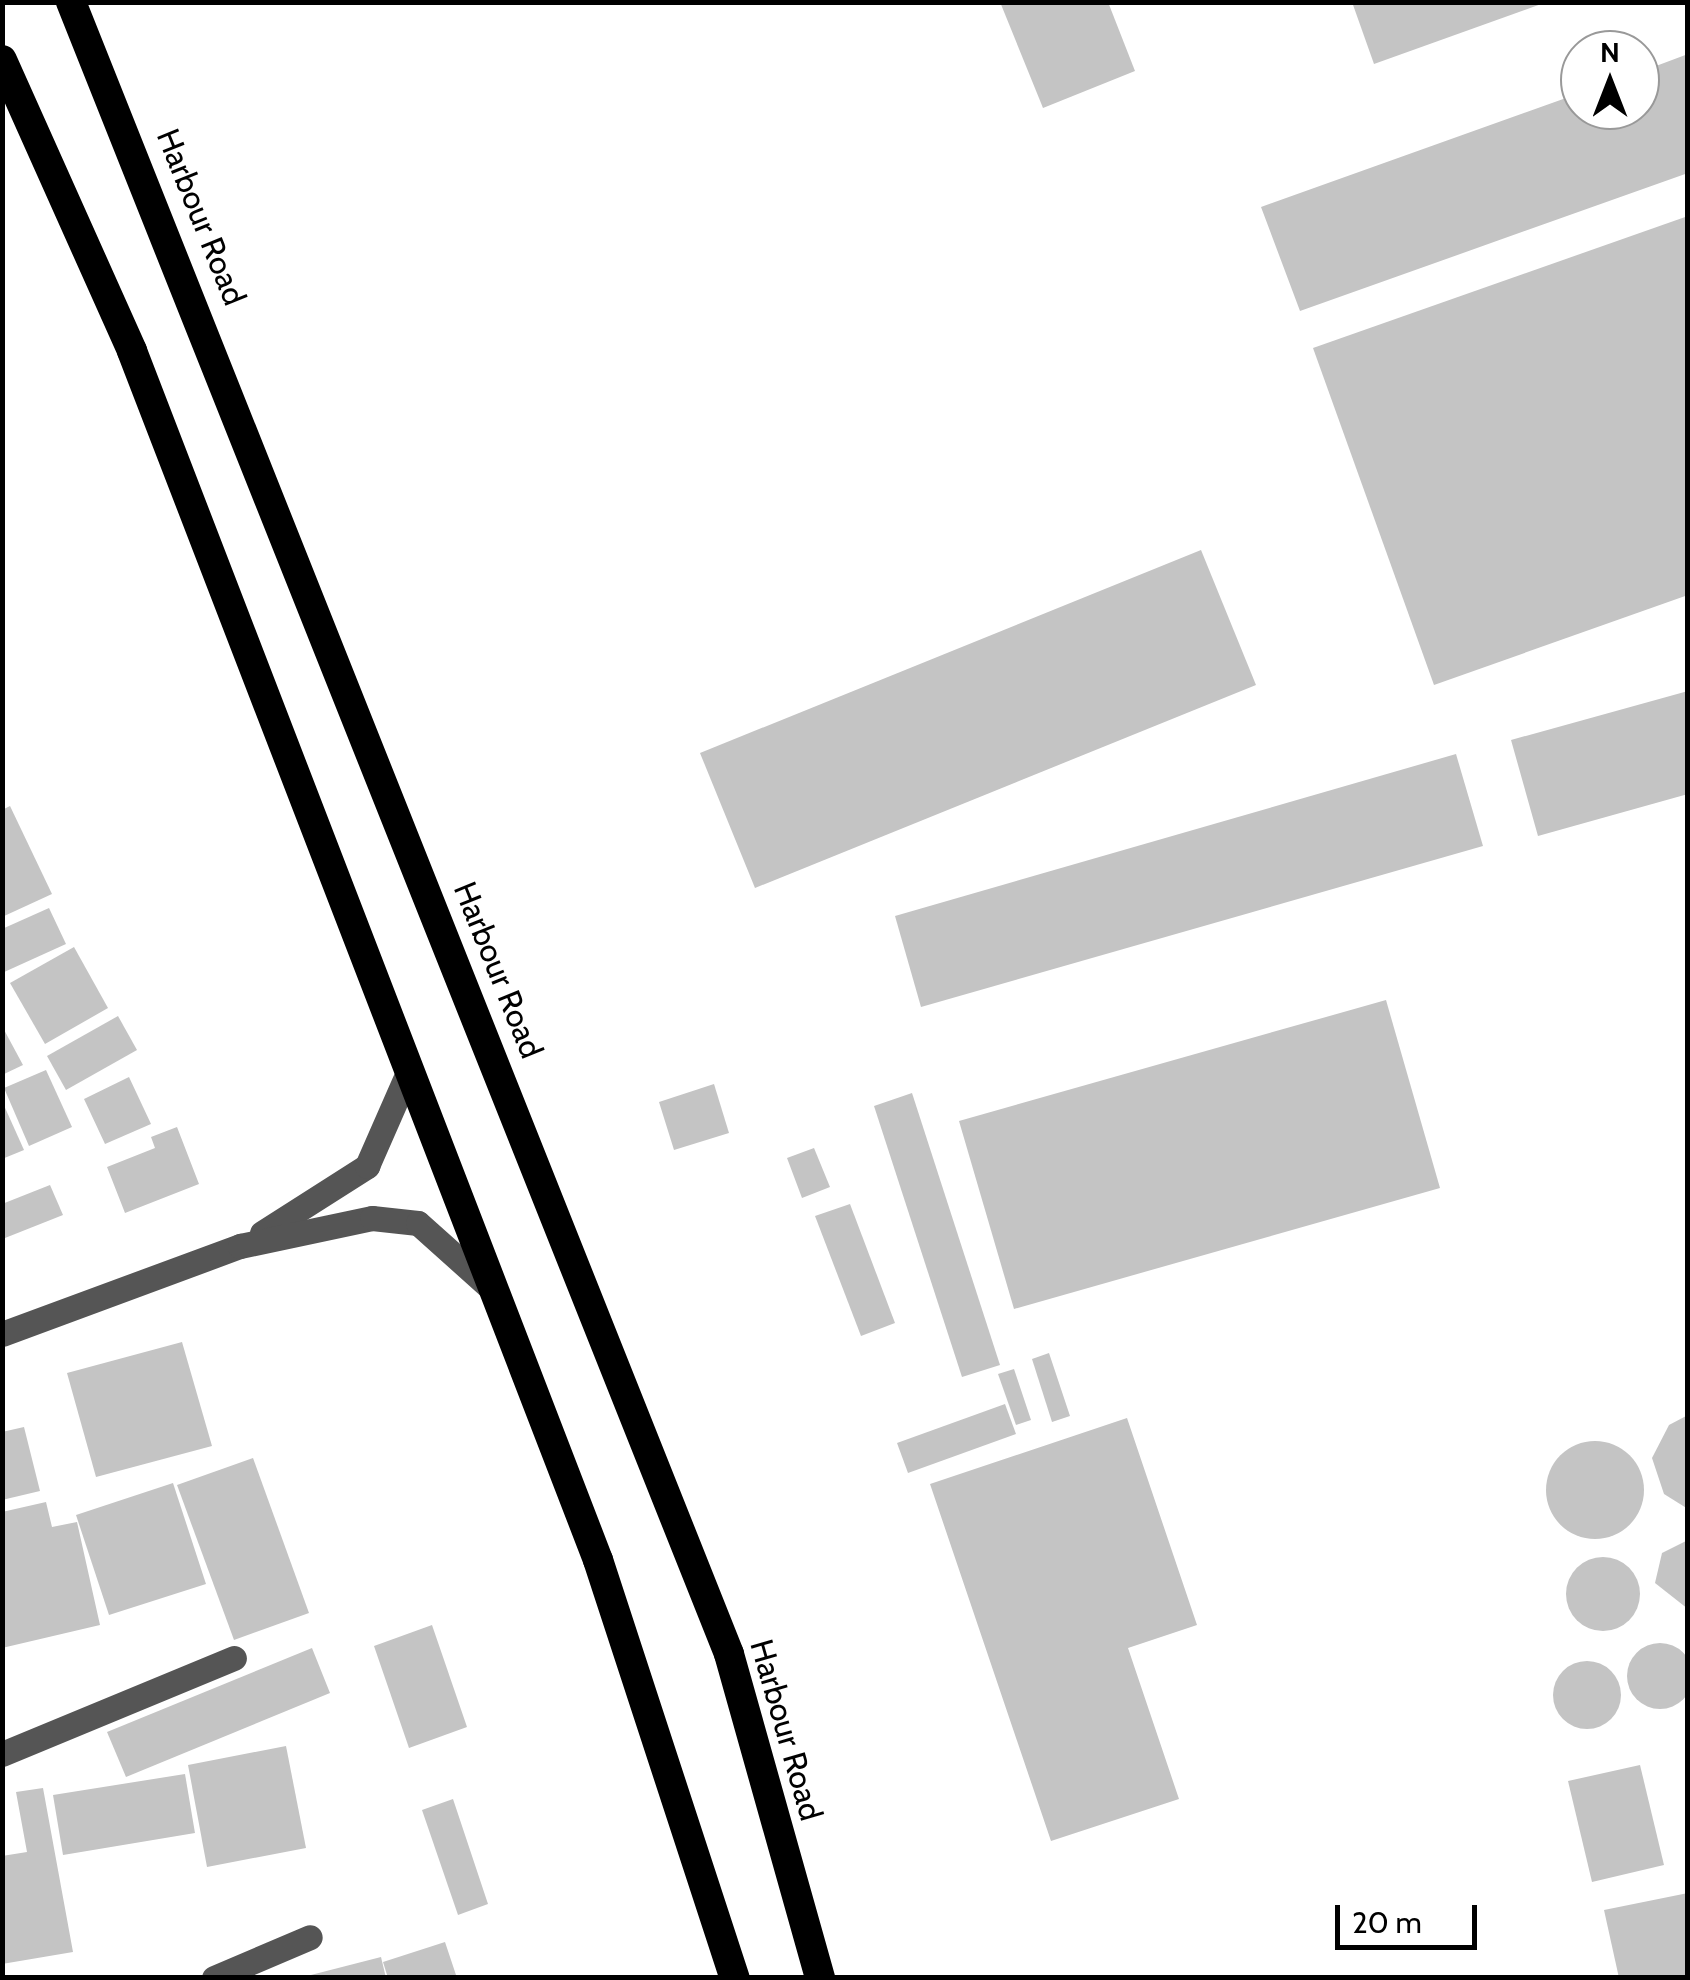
<!DOCTYPE html>
<html>
<head>
<meta charset="utf-8">
<style>
	body { margin:0 }
	#map { position:relative; width:1690px; height:1980px; overflow:hidden; background:#fff; font-family:Cabin,sans-serif }
	div>[style] { position:absolute }
	.building>* { inset:0; background:#c4c4c4 }
	.round { border-radius:50% }
	.minor>* { height:25px; margin:-12.5px; padding:0 12.5px; transform-origin:12.5px; border-radius:12.5px; background:#555 }
	.highway>* { height:30px; margin:-15px; padding:0 15px; transform-origin:15px; border-radius:15px; background:#000 }
	span { translate:-50% -50%; white-space:nowrap; text-align:center; line-height:1.15; -webkit-text-stroke:9px #fff; paint-order:stroke }
	.street-label { font-size:32px; color:#000 }
	.frame { position:absolute; inset:0; border:5px solid #000; pointer-events:none }
	.north { position:absolute; left:1560px; top:30px; width:100px; height:100px; box-sizing:border-box; background:#fff; border:2px solid #999; border-radius:50%; rotate:0deg; font-size:28px; font-weight:700; line-height:40px; text-align:center; color:#000 }
	.north::after { content:''; display:block; margin:auto; width:35px; height:45px; background:#000; clip-path:polygon(50% 0,100% 100%,50% 72%,0 100%) }
	.scale { position:absolute; left:1335px; top:1905px; width:142px; height:45px; box-sizing:border-box; border:5px solid #000; border-top:0; padding-left:12px; font-size:30px; line-height:35px; white-space:nowrap; color:#000; -webkit-text-stroke:8px #fff; paint-order:stroke }
</style>
</head>
<body>
<div id="map">
	<div class="building">
		<div style="clip-path:polygon(1000px 2px,1108px 2px,1135px 71px,1043px 108px)"></div>
		<div style="clip-path:polygon(1352px 2px,1544px 2px,1544px 3px,1374px 64px)"></div>
		<div style="clip-path:polygon(1688px 54px,1688px 173px,1300px 311px,1261px 207px,1580px 93px,1580px 110px,1640px 110px,1640px 72px)"></div>
		<div style="clip-path:polygon(1688px 216px,1688px 595px,1434px 685px,1313px 348px)"></div>
		<div style="clip-path:polygon(1201px 550px,1256px 685px,755px 888px,700px 753px)"></div>
		<div style="clip-path:polygon(1688px 691px,1688px 794px,1538px 836px,1511px 740px)"></div>
		<div style="clip-path:polygon(1456px 754px,1483px 846px,921px 1007px,895px 916px)"></div>
		<div style="clip-path:polygon(10px 806px,52px 894px,2px 917px,2px 810px)"></div>
		<div style="clip-path:polygon(49px 908px,66px 944px,2px 973px,2px 929px)"></div>
		<div style="clip-path:polygon(74px 947px,108px 1008px,45px 1044px,10px 983px)"></div>
		<div style="clip-path:polygon(1386px 1000px,1440px 1188px,1014px 1309px,959px 1121px)"></div>
		<div style="clip-path:polygon(118px 1016px,137px 1050px,66px 1090px,47px 1056px)"></div>
		<div style="clip-path:polygon(2px 1026px,23px 1065px,2px 1075px)"></div>
		<div style="clip-path:polygon(46px 1070px,72px 1127px,29px 1146px,4px 1088px)"></div>
		<div style="clip-path:polygon(129px 1077px,151px 1124px,105px 1144px,84px 1099px)"></div>
		<div style="clip-path:polygon(714px 1084px,729px 1133px,674px 1150px,659px 1102px)"></div>
		<div style="clip-path:polygon(912px 1093px,1000px 1365px,962px 1377px,874px 1106px)"></div>
		<div style="clip-path:polygon(2px 1101px,24px 1150px,2px 1159px)"></div>
		<div style="clip-path:polygon(177px 1127px,199px 1184px,125px 1213px,107px 1167px,155px 1148px,151px 1137px)"></div>
		<div style="clip-path:polygon(814px 1148px,830px 1187px,802px 1198px,787px 1158px)"></div>
		<div style="clip-path:polygon(50px 1185px,63px 1215px,5px 1238px,2px 1204px)"></div>
		<div style="clip-path:polygon(850px 1204px,895px 1323px,861px 1336px,815px 1216px)"></div>
		<div style="clip-path:polygon(182px 1342px,212px 1446px,96px 1477px,67px 1373px)"></div>
		<div style="clip-path:polygon(1049px 1353px,1070px 1416px,1052px 1422px,1032px 1359px)"></div>
		<div style="clip-path:polygon(1014px 1369px,1031px 1420px,1016px 1425px,998px 1374px)"></div>
		<div style="clip-path:polygon(1005px 1404px,1016px 1434px,908px 1473px,897px 1443px)"></div>
		<div style="clip-path:polygon(1688px 1415px,1688px 1509px,1664px 1494px,1652px 1458px,1669px 1425px)"></div>
		<div style="clip-path:polygon(1127px 1418px,1197px 1625px,1128px 1648px,1179px 1799px,1051px 1841px,930px 1484px)"></div>
		<div style="clip-path:polygon(24px 1427px,40px 1491px,2px 1500px,2px 1432px)"></div>
		<div class="round" style="left:1546px;top:1441px;width:98px;height:98px"></div>
		<div style="clip-path:polygon(253px 1458px,309px 1613px,234px 1640px,177px 1485px)"></div>
		<div style="clip-path:polygon(173px 1483px,206px 1584px,109px 1615px,76px 1515px)"></div>
		<div style="clip-path:polygon(46px 1502px,52px 1527px,77px 1522px,100px 1625px,2px 1648px,2px 1512px)"></div>
		<div style="clip-path:polygon(1688px 1540px,1688px 1609px,1655px 1583px,1662px 1553px)"></div>
		<div class="round" style="left:1566px;top:1557px;width:74px;height:74px"></div>
		<div style="clip-path:polygon(432px 1625px,467px 1727px,409px 1748px,374px 1646px)"></div>
		<div class="round" style="left:1627px;top:1643px;width:66px;height:66px"></div>
		<div style="clip-path:polygon(312px 1648px,330px 1693px,126px 1777px,107px 1732px)"></div>
		<div class="round" style="left:1553px;top:1661px;width:68px;height:68px"></div>
		<div style="clip-path:polygon(286px 1746px,306px 1848px,207px 1867px,188px 1765px)"></div>
		<div style="clip-path:polygon(1640px 1765px,1664px 1865px,1592px 1882px,1568px 1781px)"></div>
		<div style="clip-path:polygon(185px 1774px,195px 1833px,63px 1855px,53px 1795px)"></div>
		<div style="clip-path:polygon(43px 1788px,73px 1952px,2px 1964px,2px 1856px,27px 1852px,16px 1792px)"></div>
		<div style="clip-path:polygon(453px 1799px,488px 1904px,458px 1915px,422px 1810px)"></div>
		<div style="clip-path:polygon(1688px 1893px,1688px 1978px,1619px 1978px,1604px 1910px)"></div>
		<div style="clip-path:polygon(445px 1942px,457px 1978px,388px 1978px,383px 1962px)"></div>
		<div style="clip-path:polygon(381px 1957px,386px 1978px,307px 1978px,307px 1976px)"></div>
	</div>
	<div class="minor">
		<div style="left:262px;top:1233px;width:125px;rotate:-32.5deg"></div>
		<div style="left:367px;top:1166px;width:107px;rotate:-66.3deg"></div>
		<div style="left:2px;top:1334px;width:254px;rotate:-20.3deg"></div>
		<div style="left:240px;top:1246px;width:135px;rotate:-12deg"></div>
		<div style="left:372px;top:1218px;width:46px;rotate:6.2deg"></div>
		<div style="left:418px;top:1223px;width:101px;rotate:41.8deg"></div>
		<div style="left:2px;top:1754px;width:251px;rotate:-22.5deg"></div>
		<div style="left:214px;top:1978px;width:104px;rotate:-23.1deg"></div>
	</div>
	<div class="highway">
		<div style="left:71px;top:2px;width:1778px;rotate:68.28deg"></div>
		<div style="left:729px;top:1654px;width:337px;rotate:74.3deg"></div>
		<div style="left:2px;top:60px;width:319px;rotate:65.9deg"></div>
		<div style="left:132px;top:351px;width:1296px;rotate:68.92deg"></div>
		<div style="left:598px;top:1560px;width:440px;rotate:71.9deg"></div>
	</div>
	<div class="street-label">
		<span style="left:201px;top:217px;rotate:68deg">Harbour Road</span>
		<span style="left:498px;top:970px;rotate:68deg">Harbour Road</span>
		<span style="left:786px;top:1730px;rotate:74deg">Harbour Road</span>
	</div>
	<div class="frame"></div>
	<div class="north">N</div>
	<div class="scale">20 m</div>
</div>
</body>
</html>
